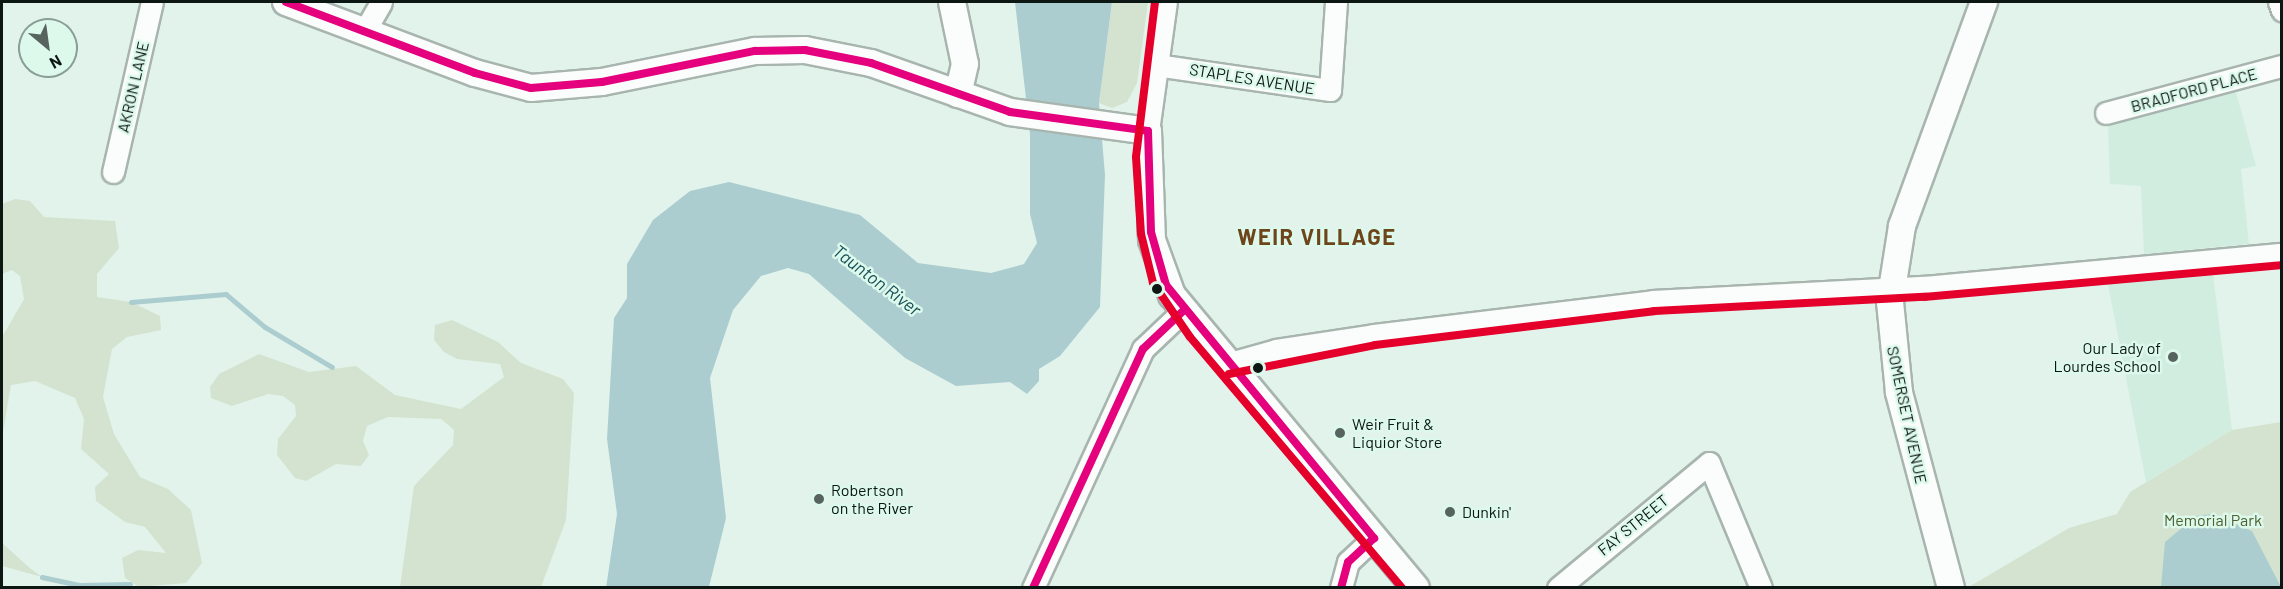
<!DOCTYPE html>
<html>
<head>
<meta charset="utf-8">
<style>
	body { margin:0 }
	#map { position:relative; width:2283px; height:589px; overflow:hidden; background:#e2f3eb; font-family:Barlow,sans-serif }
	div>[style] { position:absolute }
	.built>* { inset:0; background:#d1ede0 }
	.green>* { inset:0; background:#d4e3cf }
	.water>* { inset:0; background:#accdcf }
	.stream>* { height:4.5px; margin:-2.25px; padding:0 2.25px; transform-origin:2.25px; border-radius:2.25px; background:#accdcf }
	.roads { filter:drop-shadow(2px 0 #a8b5af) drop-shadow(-2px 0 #a8b5af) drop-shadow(0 2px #a8b5af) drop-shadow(0 -2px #a8b5af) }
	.minor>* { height:21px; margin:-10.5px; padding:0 10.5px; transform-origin:10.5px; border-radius:10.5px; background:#fbfdfc }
	.major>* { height:26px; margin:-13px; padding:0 13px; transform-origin:13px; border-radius:13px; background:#fbfdfc }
	.bus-1>* { height:8px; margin:-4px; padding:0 4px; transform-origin:4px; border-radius:4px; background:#e5007d }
	.bus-2>* { height:8px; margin:-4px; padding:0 4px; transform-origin:4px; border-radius:4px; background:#e4002b }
	.dots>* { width:16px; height:16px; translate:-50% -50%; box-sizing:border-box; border:3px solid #dcf9ec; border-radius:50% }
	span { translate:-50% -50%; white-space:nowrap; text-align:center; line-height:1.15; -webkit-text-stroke:5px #dcf9ec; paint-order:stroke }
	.street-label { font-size:16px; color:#0c1612 }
	.poi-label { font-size:16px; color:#0c1612 }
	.right { translate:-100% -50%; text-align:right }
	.left { translate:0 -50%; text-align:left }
	.park-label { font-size:16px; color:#4e5f30 }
	.water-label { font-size:18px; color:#154e57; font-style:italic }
	.district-label { font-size:22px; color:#6e451a; font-weight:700; letter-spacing:1.5px }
	.frame { position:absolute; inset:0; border:3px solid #0c1612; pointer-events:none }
	.north { position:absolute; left:18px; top:18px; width:60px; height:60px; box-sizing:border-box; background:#dcf9ec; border:2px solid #899e95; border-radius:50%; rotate:151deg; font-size:16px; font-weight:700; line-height:24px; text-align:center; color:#0c1612 }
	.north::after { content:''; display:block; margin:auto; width:21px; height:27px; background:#57635e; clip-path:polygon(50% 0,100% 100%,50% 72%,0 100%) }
</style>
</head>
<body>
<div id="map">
	<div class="built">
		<div style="clip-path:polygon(2236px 92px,2256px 166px,2241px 169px,2249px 244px,2144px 254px,2141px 186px,2110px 184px,2108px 125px)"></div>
		<div style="clip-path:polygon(2213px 274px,2232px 430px,2146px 482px,2108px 284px)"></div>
	</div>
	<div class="green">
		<div style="clip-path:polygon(1112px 2px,1148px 2px,1137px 83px,1127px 102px,1112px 108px,1099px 103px)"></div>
		<div style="clip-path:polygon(15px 199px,30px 201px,44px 217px,115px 221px,119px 248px,97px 274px,97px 297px,131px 302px,160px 316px,161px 330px,127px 337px,112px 349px,103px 397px,114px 434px,140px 477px,168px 489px,191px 510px,202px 563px,186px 583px,139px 587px,125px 578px,122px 558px,138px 550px,166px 553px,145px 527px,125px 522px,96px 501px,95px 487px,109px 474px,81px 449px,84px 419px,75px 398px,35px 381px,11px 385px,2px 439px,2px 337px,24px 299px,20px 276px,12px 270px,2px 274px,2px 204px)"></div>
		<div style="clip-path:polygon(452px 320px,498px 342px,521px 363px,563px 379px,574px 393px,566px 520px,541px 587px,400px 587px,414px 486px,453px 445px,454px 430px,441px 419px,388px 417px,367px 426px,363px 441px,369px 455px,361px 466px,336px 464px,306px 481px,295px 478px,277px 455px,278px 439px,296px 416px,295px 405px,283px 396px,268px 394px,232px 406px,211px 398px,210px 387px,219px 374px,259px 354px,309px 372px,356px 366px,395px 395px,461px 409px,504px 377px,500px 364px,457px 359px,444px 352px,434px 340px,435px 325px)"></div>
		<div style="clip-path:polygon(2281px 422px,2281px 587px,1967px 588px,2069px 528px,2117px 514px,2130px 492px,2232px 430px)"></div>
		<div style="clip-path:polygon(2px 543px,31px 569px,42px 577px,2px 566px)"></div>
	</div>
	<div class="water">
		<div style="clip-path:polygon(1015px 2px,1112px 2px,1099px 103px,1105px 175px,1100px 307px,1060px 356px,1039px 369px,1039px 381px,1027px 394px,1010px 382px,956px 386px,905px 358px,809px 274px,788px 268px,761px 276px,733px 310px,710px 378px,726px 518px,709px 587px,606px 588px,617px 514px,607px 439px,614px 318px,627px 298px,627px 264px,653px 220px,690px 191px,729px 182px,860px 215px,918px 263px,991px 273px,1024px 264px,1037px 243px,1030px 214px,1030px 134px)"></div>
		<div style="clip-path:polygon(2212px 514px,2252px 531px,2281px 587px,2161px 587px,2165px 542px,2196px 516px)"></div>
	</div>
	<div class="stream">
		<div style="left:131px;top:302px;width:95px;rotate:-4.8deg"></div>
		<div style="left:226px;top:294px;width:51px;rotate:40.2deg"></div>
		<div style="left:265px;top:327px;width:78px;rotate:30.8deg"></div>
		<div style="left:42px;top:577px;width:39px;rotate:12deg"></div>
		<div style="left:80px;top:585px;width:50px;rotate:-1.1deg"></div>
	</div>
	<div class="roads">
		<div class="minor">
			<div style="left:2279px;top:2px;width:9px;rotate:69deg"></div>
			<div style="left:364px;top:32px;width:34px;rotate:-60deg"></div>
			<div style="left:1156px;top:65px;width:176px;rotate:8.2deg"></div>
			<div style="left:1330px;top:90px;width:88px;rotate:-86.1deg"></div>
			<div style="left:2106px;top:113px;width:182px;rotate:-15deg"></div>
			<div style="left:1148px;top:131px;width:130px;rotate:-82.1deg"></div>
			<div style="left:113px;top:172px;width:174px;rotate:-77.1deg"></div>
			<div style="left:1226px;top:364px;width:52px;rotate:-15.6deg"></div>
			<div style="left:1276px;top:350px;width:99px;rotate:-8.7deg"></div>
			<div style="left:1374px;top:335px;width:281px;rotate:-6.9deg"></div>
			<div style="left:1653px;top:301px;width:271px;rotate:-3deg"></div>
			<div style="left:1924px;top:287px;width:360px;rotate:-5.3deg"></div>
			<div style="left:1033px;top:588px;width:263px;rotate:-65.3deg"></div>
			<div style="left:1143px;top:349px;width:55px;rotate:-43.5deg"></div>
			<div style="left:1341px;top:588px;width:27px;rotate:-75deg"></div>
			<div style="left:1348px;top:562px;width:35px;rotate:-43deg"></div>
			<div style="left:1558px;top:588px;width:196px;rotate:-39.6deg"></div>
			<div style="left:1709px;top:463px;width:135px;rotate:67.4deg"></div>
		</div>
		<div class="major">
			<div style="left:286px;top:2px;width:202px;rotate:20.6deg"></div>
			<div style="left:475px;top:73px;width:58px;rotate:15deg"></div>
			<div style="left:531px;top:88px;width:71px;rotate:-4.8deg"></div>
			<div style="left:602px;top:82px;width:156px;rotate:-11.5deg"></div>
			<div style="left:755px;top:51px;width:50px;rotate:-1.1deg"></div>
			<div style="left:805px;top:50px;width:67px;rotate:11.1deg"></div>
			<div style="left:871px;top:63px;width:147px;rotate:19.4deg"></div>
			<div style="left:1010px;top:112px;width:139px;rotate:7.8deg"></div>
			<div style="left:1148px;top:131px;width:109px;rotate:87.9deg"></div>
			<div style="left:1152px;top:240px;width:59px;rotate:70deg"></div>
			<div style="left:1172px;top:295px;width:381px;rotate:50.2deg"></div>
			<div style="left:952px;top:2px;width:63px;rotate:78.2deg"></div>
			<div style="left:965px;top:64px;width:31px;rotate:103deg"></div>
			<div style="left:1951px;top:588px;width:203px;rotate:-104.9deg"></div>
			<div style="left:1899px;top:392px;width:90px;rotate:-95.7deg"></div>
			<div style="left:1890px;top:302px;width:77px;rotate:-81deg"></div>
			<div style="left:1902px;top:226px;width:239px;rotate:-69.9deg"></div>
		</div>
	</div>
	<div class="bus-1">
		<div style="left:286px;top:2px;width:202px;rotate:20.6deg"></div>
		<div style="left:475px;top:73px;width:58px;rotate:15deg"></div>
		<div style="left:531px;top:88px;width:71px;rotate:-4.8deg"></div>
		<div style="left:602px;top:82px;width:156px;rotate:-11.5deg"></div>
		<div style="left:755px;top:51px;width:50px;rotate:-1.1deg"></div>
		<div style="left:805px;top:50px;width:67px;rotate:11.1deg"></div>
		<div style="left:871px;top:63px;width:147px;rotate:19.4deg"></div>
		<div style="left:1010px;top:112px;width:139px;rotate:7.8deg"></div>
		<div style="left:1148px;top:131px;width:101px;rotate:88.3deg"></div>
		<div style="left:1151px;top:232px;width:55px;rotate:74.2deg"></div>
		<div style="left:1166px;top:285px;width:328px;rotate:50.6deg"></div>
		<div style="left:1374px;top:538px;width:35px;rotate:137deg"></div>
		<div style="left:1348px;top:562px;width:27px;rotate:105deg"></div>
		<div style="left:1033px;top:588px;width:263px;rotate:-65.3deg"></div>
		<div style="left:1143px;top:349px;width:55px;rotate:-43.5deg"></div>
	</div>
	<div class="bus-2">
		<div style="left:1155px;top:2px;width:156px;rotate:97deg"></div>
		<div style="left:1136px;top:157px;width:77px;rotate:86.3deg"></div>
		<div style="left:1141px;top:234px;width:50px;rotate:76.2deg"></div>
		<div style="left:1153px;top:283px;width:65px;rotate:55.6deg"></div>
		<div style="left:1190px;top:337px;width:329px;rotate:49.8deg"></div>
		<div style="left:1229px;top:374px;width:149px;rotate:-11.2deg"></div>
		<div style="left:1375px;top:345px;width:281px;rotate:-6.9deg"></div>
		<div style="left:1654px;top:311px;width:271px;rotate:-3deg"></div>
		<div style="left:1925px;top:297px;width:358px;rotate:-5.1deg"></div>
	</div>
	<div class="dots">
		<div style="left:1157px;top:289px;background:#0c1612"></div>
		<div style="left:2173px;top:357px;background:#57635e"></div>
		<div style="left:1258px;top:368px;background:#0c1612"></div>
		<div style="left:1340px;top:433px;background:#57635e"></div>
		<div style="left:819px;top:499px;background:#57635e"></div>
		<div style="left:1450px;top:512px;background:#57635e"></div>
	</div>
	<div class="street-label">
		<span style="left:1252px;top:79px;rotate:9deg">STAPLES AVENUE</span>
		<span style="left:133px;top:87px;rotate:-77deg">AKRON LANE</span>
		<span style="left:2194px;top:90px;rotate:-15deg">BRADFORD PLACE</span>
		<span style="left:1907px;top:415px;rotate:78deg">SOMERSET AVENUE</span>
		<span style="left:1633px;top:525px;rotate:-39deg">FAY STREET</span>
	</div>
	<div class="poi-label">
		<span class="right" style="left:2161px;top:357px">Our Lady of<br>Lourdes School</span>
		<span class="left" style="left:1352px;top:433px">Weir Fruit &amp;<br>Liquior Store</span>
		<span class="left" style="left:831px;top:499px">Robertson<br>on the River</span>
		<span class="left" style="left:1462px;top:512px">Dunkin'</span>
	</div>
	<div class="park-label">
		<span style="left:2213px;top:520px">Memorial Park</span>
	</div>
	<div class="water-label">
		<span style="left:877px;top:280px;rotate:37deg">Taunton River</span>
	</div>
	<div class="district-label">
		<span style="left:1317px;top:237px">WEIR VILLAGE</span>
	</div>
	<div class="frame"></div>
	<div class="north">N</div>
</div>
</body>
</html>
